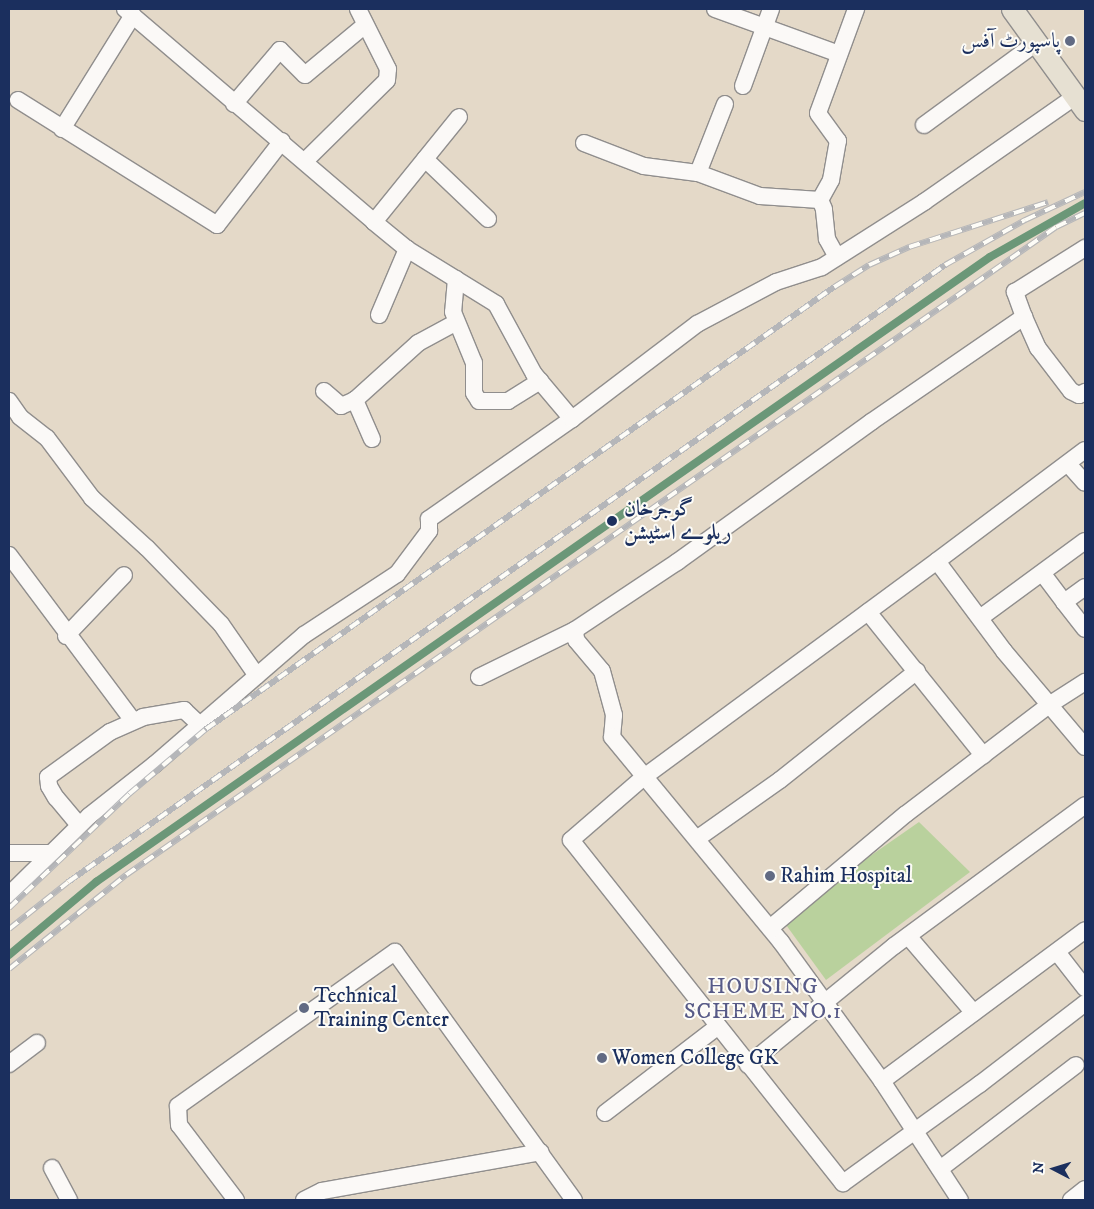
<!DOCTYPE html>
<html>
<head>
<meta charset="utf-8">
<style>
	body { margin:0 }
	#map { position:relative; width:1094px; height:1209px; overflow:hidden; background:#e4d9c8; font-family:"IM FELL DW Pica",Amiri,serif }
	div>[style] { position:absolute }
	.green>* { inset:0; background:#b9d19d }
	.roads { filter:drop-shadow(1px 0 #908e8d) drop-shadow(-1px 0 #908e8d) drop-shadow(0 1px #908e8d) drop-shadow(0 -1px #908e8d) }
	.minor>* { height:16px; margin:-8px; padding:0 8px; transform-origin:8px; border-radius:8px; background:#fbf9f7 }
	.major>* { height:21px; margin:-10.5px; padding:0 10.5px; transform-origin:10.5px; border-radius:10.5px; background:#e6e0d2 }
	.rail>* { height:5.5px; margin-top:-2.75px; transform-origin:0; background:repeating-linear-gradient(90deg,#fdfcf7 0 11px,#b5b6b9 0 22px); box-sizing:border-box; border-block:1px solid #b5b6b9 }
	.rail-1>* { height:8px; margin:-4px; padding:0 4px; transform-origin:4px; border-radius:4px; background:#6b9778 }
	.dots>* { width:14px; height:14px; translate:-50% -50%; box-sizing:border-box; border:2px solid #fdfcf7; border-radius:50% }
	span { translate:-50% -50%; white-space:nowrap; text-align:center; line-height:1.15; -webkit-text-stroke:4px #fdfcf7; paint-order:stroke }
	.poi-label { font-size:21px; color:#1b2f5e }
	.right { translate:-100% -50%; text-align:right }
	.left { translate:0 -50%; text-align:left }
	.stop-label { font-size:21px; color:#1b2f5e; font-weight:700 }
	.neighbourhood-label { font-size:22px; color:#575a87; letter-spacing:1px }
	.frame { position:absolute; inset:0; border:10px solid #1b2f5e; pointer-events:none }
	.north { position:absolute; left:1029px; top:1144px; width:50px; height:50px; -webkit-text-stroke:4px #fdfcf7; paint-order:stroke; rotate:275deg; font-size:14px; font-weight:700; line-height:20px; text-align:center; color:#1b2f5e }
	.north::after { content:''; display:block; margin:auto; width:18px; height:22px; background:#1b2f5e; clip-path:polygon(50% 0,100% 100%,50% 72%,0 100%) }
</style>
</head>
<body>
<div id="map">
	<div class="green">
		<div style="clip-path:polygon(919px 822px,970px 872px,826px 980px,781px 918px)"></div>
	</div>
	<div class="roads">
		<div class="minor">
			<div style="left:125px;top:9px;width:328px;rotate:40.5deg"></div>
			<div style="left:374px;top:222px;width:43px;rotate:39.3deg"></div>
			<div style="left:407px;top:249px;width:105px;rotate:31.7deg"></div>
			<div style="left:496px;top:304px;width:80px;rotate:61.5deg"></div>
			<div style="left:534px;top:374px;width:59px;rotate:49.8deg"></div>
			<div style="left:715px;top:9px;width:132px;rotate:19.9deg"></div>
			<div style="left:743px;top:86px;width:82px;rotate:-70deg"></div>
			<div style="left:18px;top:100px;width:235px;rotate:32.1deg"></div>
			<div style="left:217px;top:225px;width:106px;rotate:-52.3deg"></div>
			<div style="left:234px;top:104px;width:71px;rotate:-49.6deg"></div>
			<div style="left:280px;top:50px;width:35px;rotate:45deg"></div>
			<div style="left:305px;top:75px;width:78px;rotate:-39.8deg"></div>
			<div style="left:924px;top:125px;width:139px;rotate:-36.2deg"></div>
			<div style="left:62px;top:129px;width:134px;rotate:-58.1deg"></div>
			<div style="left:584px;top:143px;width:64px;rotate:21deg"></div>
			<div style="left:644px;top:166px;width:54px;rotate:7.4deg"></div>
			<div style="left:698px;top:173px;width:66px;rotate:20.4deg"></div>
			<div style="left:760px;top:196px;width:60px;rotate:3.8deg"></div>
			<div style="left:425px;top:159px;width:87px;rotate:43.6deg"></div>
			<div style="left:305px;top:161px;width:115px;rotate:-44.6deg"></div>
			<div style="left:387px;top:80px;width:11px;rotate:-85deg"></div>
			<div style="left:388px;top:69px;width:67px;rotate:-116.6deg"></div>
			<div style="left:698px;top:173px;width:74px;rotate:-68.6deg"></div>
			<div style="left:374px;top:222px;width:135px;rotate:-51deg"></div>
			<div style="left:837px;top:257px;width:21px;rotate:-119deg"></div>
			<div style="left:827px;top:239px;width:30px;rotate:-96deg"></div>
			<div style="left:824px;top:209px;width:10px;rotate:-114deg"></div>
			<div style="left:820px;top:200px;width:23px;rotate:-61deg"></div>
			<div style="left:831px;top:180px;width:40px;rotate:-80deg"></div>
			<div style="left:838px;top:141px;width:34px;rotate:-126deg"></div>
			<div style="left:818px;top:113px;width:111px;rotate:-69.9deg"></div>
			<div style="left:456px;top:279px;width:33px;rotate:95deg"></div>
			<div style="left:453px;top:312px;width:55px;rotate:67.6deg"></div>
			<div style="left:474px;top:363px;width:30px;rotate:90deg"></div>
			<div style="left:474px;top:393px;width:9px;rotate:58deg"></div>
			<div style="left:479px;top:401px;width:29px"></div>
			<div style="left:508px;top:401px;width:38px;rotate:-32deg"></div>
			<div style="left:379px;top:315px;width:72px;rotate:-67deg"></div>
			<div style="left:1024px;top:317px;width:34px;rotate:66deg"></div>
			<div style="left:1038px;top:348px;width:54px;rotate:52.5deg"></div>
			<div style="left:1071px;top:391px;width:9px;rotate:27deg"></div>
			<div style="left:1079px;top:395px;width:7px;rotate:-27deg"></div>
			<div style="left:324px;top:391px;width:23px;rotate:41deg"></div>
			<div style="left:341px;top:406px;width:15px;rotate:-23deg"></div>
			<div style="left:9px;top:401px;width:19px;rotate:55deg"></div>
			<div style="left:20px;top:417px;width:34px;rotate:38deg"></div>
			<div style="left:47px;top:438px;width:75px;rotate:53.1deg"></div>
			<div style="left:92px;top:498px;width:74px;rotate:42.3deg"></div>
			<div style="left:147px;top:548px;width:106px;rotate:45.8deg"></div>
			<div style="left:221px;top:624px;width:63px;rotate:55.3deg"></div>
			<div style="left:372px;top:439px;width:43px;rotate:-113.6deg"></div>
			<div style="left:355px;top:400px;width:85px;rotate:-42.1deg"></div>
			<div style="left:418px;top:343px;width:42px;rotate:-28.4deg"></div>
			<div style="left:1068px;top:464px;width:25px;rotate:48deg"></div>
			<div style="left:9px;top:555px;width:207px;rotate:53.2deg"></div>
			<div style="left:937px;top:561px;width:185px;rotate:-36.9deg"></div>
			<div style="left:1043px;top:574px;width:35px;rotate:53deg"></div>
			<div style="left:1085px;top:587px;width:26px;rotate:144deg"></div>
			<div style="left:1064px;top:602px;width:34px;rotate:52deg"></div>
			<div style="left:868px;top:612px;width:184px;rotate:51.2deg"></div>
			<div style="left:980px;top:618px;width:130px;rotate:-36.3deg"></div>
			<div style="left:575px;top:630px;width:123px;rotate:-33.7deg"></div>
			<div style="left:677px;top:562px;width:239px;rotate:-35.8deg"></div>
			<div style="left:871px;top:422px;width:186px;rotate:-34.5deg"></div>
			<div style="left:1024px;top:317px;width:27px;rotate:-110deg"></div>
			<div style="left:1015px;top:292px;width:83px;rotate:-32.2deg"></div>
			<div style="left:66px;top:636px;width:84px;rotate:-46.4deg"></div>
			<div style="left:479px;top:677px;width:107px;rotate:-26.1deg"></div>
			<div style="left:575px;top:630px;width:10px;rotate:84deg"></div>
			<div style="left:576px;top:640px;width:40px;rotate:50deg"></div>
			<div style="left:602px;top:671px;width:46px;rotate:74.7deg"></div>
			<div style="left:614px;top:715px;width:22px;rotate:95deg"></div>
			<div style="left:612px;top:737px;width:266px;rotate:50.5deg"></div>
			<div style="left:781px;top:942px;width:172px;rotate:54deg"></div>
			<div style="left:882px;top:1081px;width:142px;rotate:56.8deg"></div>
			<div style="left:1085px;top:747px;width:126px;rotate:-130.2deg"></div>
			<div style="left:1004px;top:651px;width:112px;rotate:-126.7deg"></div>
			<div style="left:937px;top:561px;width:363px;rotate:143.6deg"></div>
			<div style="left:645px;top:776px;width:98px;rotate:139.1deg"></div>
			<div style="left:571px;top:840px;width:438px;rotate:51.6deg"></div>
			<div style="left:843px;top:1183px;width:169px;rotate:-35.9deg"></div>
			<div style="left:980px;top:1084px;width:133px;rotate:-37.6deg"></div>
			<div style="left:79px;top:825px;width:35px;rotate:-130deg"></div>
			<div style="left:56px;top:798px;width:14px;rotate:-120deg"></div>
			<div style="left:49px;top:786px;width:9px;rotate:-96deg"></div>
			<div style="left:48px;top:777px;width:77px;rotate:-36deg"></div>
			<div style="left:110px;top:732px;width:36px;rotate:-24deg"></div>
			<div style="left:143px;top:717px;width:42px;rotate:-9.7deg"></div>
			<div style="left:184px;top:710px;width:22px;rotate:43deg"></div>
			<div style="left:698px;top:838px;width:100px;rotate:-35.3deg"></div>
			<div style="left:780px;top:780px;width:175px;rotate:-38.5deg"></div>
			<div style="left:9px;top:853px;width:42px"></div>
			<div style="left:9px;top:895px;width:112px;rotate:-44.6deg"></div>
			<div style="left:89px;top:816px;width:84px;rotate:-38.2deg"></div>
			<div style="left:155px;top:764px;width:197px;rotate:-40.9deg"></div>
			<div style="left:304px;top:635px;width:111px;rotate:-33.3deg"></div>
			<div style="left:397px;top:574px;width:54px;rotate:-53.3deg"></div>
			<div style="left:429px;top:531px;width:12px;rotate:-90deg"></div>
			<div style="left:429px;top:519px;width:174px;rotate:-35deg"></div>
			<div style="left:572px;top:419px;width:157px;rotate:-37.2deg"></div>
			<div style="left:697px;top:324px;width:89px;rotate:-28deg"></div>
			<div style="left:776px;top:282px;width:48px;rotate:-18.1deg"></div>
			<div style="left:822px;top:267px;width:121px;rotate:-32.5deg"></div>
			<div style="left:924px;top:202px;width:185px;rotate:-34.9deg"></div>
			<div style="left:770px;top:928px;width:177px;rotate:-40deg"></div>
			<div style="left:906px;top:814px;width:180px;rotate:-37.3deg"></div>
			<div style="left:1049px;top:705px;width:43px;rotate:-32.6deg"></div>
			<div style="left:908px;top:936px;width:101px;rotate:49.4deg"></div>
			<div style="left:1057px;top:952px;width:46px;rotate:52.1deg"></div>
			<div style="left:9px;top:1064px;width:35px;rotate:-37deg"></div>
			<div style="left:748px;top:1065px;width:188px;rotate:-39.2deg"></div>
			<div style="left:894px;top:946px;width:237px;rotate:-36.4deg"></div>
			<div style="left:882px;top:1081px;width:253px;rotate:-36.6deg"></div>
			<div style="left:605px;top:1113px;width:141px;rotate:-37.5deg"></div>
			<div style="left:52px;top:1168px;width:36px;rotate:62deg"></div>
			<div style="left:940px;top:1169px;width:171px;rotate:-37.4deg"></div>
			<div style="left:236px;top:1200px;width:94px;rotate:-127.2deg"></div>
			<div style="left:179px;top:1125px;width:19px;rotate:-93deg"></div>
			<div style="left:178px;top:1106px;width:266px;rotate:-35.4deg"></div>
			<div style="left:395px;top:952px;width:306px;rotate:54.2deg"></div>
			<div style="left:304px;top:1200px;width:20px;rotate:-27deg"></div>
			<div style="left:322px;top:1191px;width:222px;rotate:-10.1deg"></div>
			<div style="left:1071px;top:1200px;width:18px;rotate:-38deg"></div>
		</div>
		<div class="major">
			<div style="left:1012px;top:9px;width:125px;rotate:54.1deg"></div>
		</div>
	</div>
	<div class="rail">
		<div style="left:9px;top:908px;width:166px;rotate:-43.5deg"></div>
		<div style="left:129px;top:794px;width:101px;rotate:-40.2deg"></div>
		<div style="left:206px;top:729px;width:768px;rotate:-35.14deg"></div>
		<div style="left:834px;top:287px;width:41px;rotate:-32.2deg"></div>
		<div style="left:869px;top:265px;width:44px;rotate:-24.2deg"></div>
		<div style="left:909px;top:247px;width:146px;rotate:-17.9deg"></div>
		<div style="left:9px;top:929px;width:75px;rotate:-38.5deg"></div>
		<div style="left:68px;top:882px;width:1072px;rotate:-35.13deg"></div>
		<div style="left:945px;top:265px;width:92px;rotate:-29.4deg"></div>
		<div style="left:1025px;top:220px;width:66px;rotate:-25deg"></div>
		<div style="left:9px;top:969px;width:150px;rotate:-38.8deg"></div>
		<div style="left:126px;top:875px;width:1133px;rotate:-34.87deg"></div>
		<div style="left:1056px;top:227px;width:32px;rotate:-26deg"></div>
	</div>
	<div class="rail-1">
		<div style="left:9px;top:955px;width:114px;rotate:-40deg"></div>
		<div style="left:96px;top:882px;width:1091px;rotate:-34.96deg"></div>
		<div style="left:990px;top:257px;width:109px;rotate:-29.6deg"></div>
	</div>
	<div class="dots">
		<div style="left:1070px;top:41px;background:#616a83"></div>
		<div style="left:612px;top:521px;background:#1b2f5e"></div>
		<div style="left:770px;top:876px;background:#616a83"></div>
		<div style="left:304px;top:1008px;background:#616a83"></div>
		<div style="left:602px;top:1058px;background:#616a83"></div>
	</div>
	<div class="poi-label">
		<span class="right" style="left:1060px;top:41px">پاسپورٹ آفس</span>
		<span class="left" style="left:780px;top:876px">Rahim Hospital</span>
		<span class="left" style="left:314px;top:1008px">Technical<br>Training Center</span>
		<span class="left" style="left:612px;top:1058px">Women College GK</span>
	</div>
	<div class="stop-label">
		<span class="left" style="left:624px;top:521px">گوجرخان<br>ریلوے اسٹیشن</span>
	</div>
	<div class="neighbourhood-label">
		<span style="left:763px;top:999px">HOUSING<br>SCHEME NO.1</span>
	</div>
	<div class="frame"></div>
	<div class="north">N</div>
</div>
</body>
</html>
